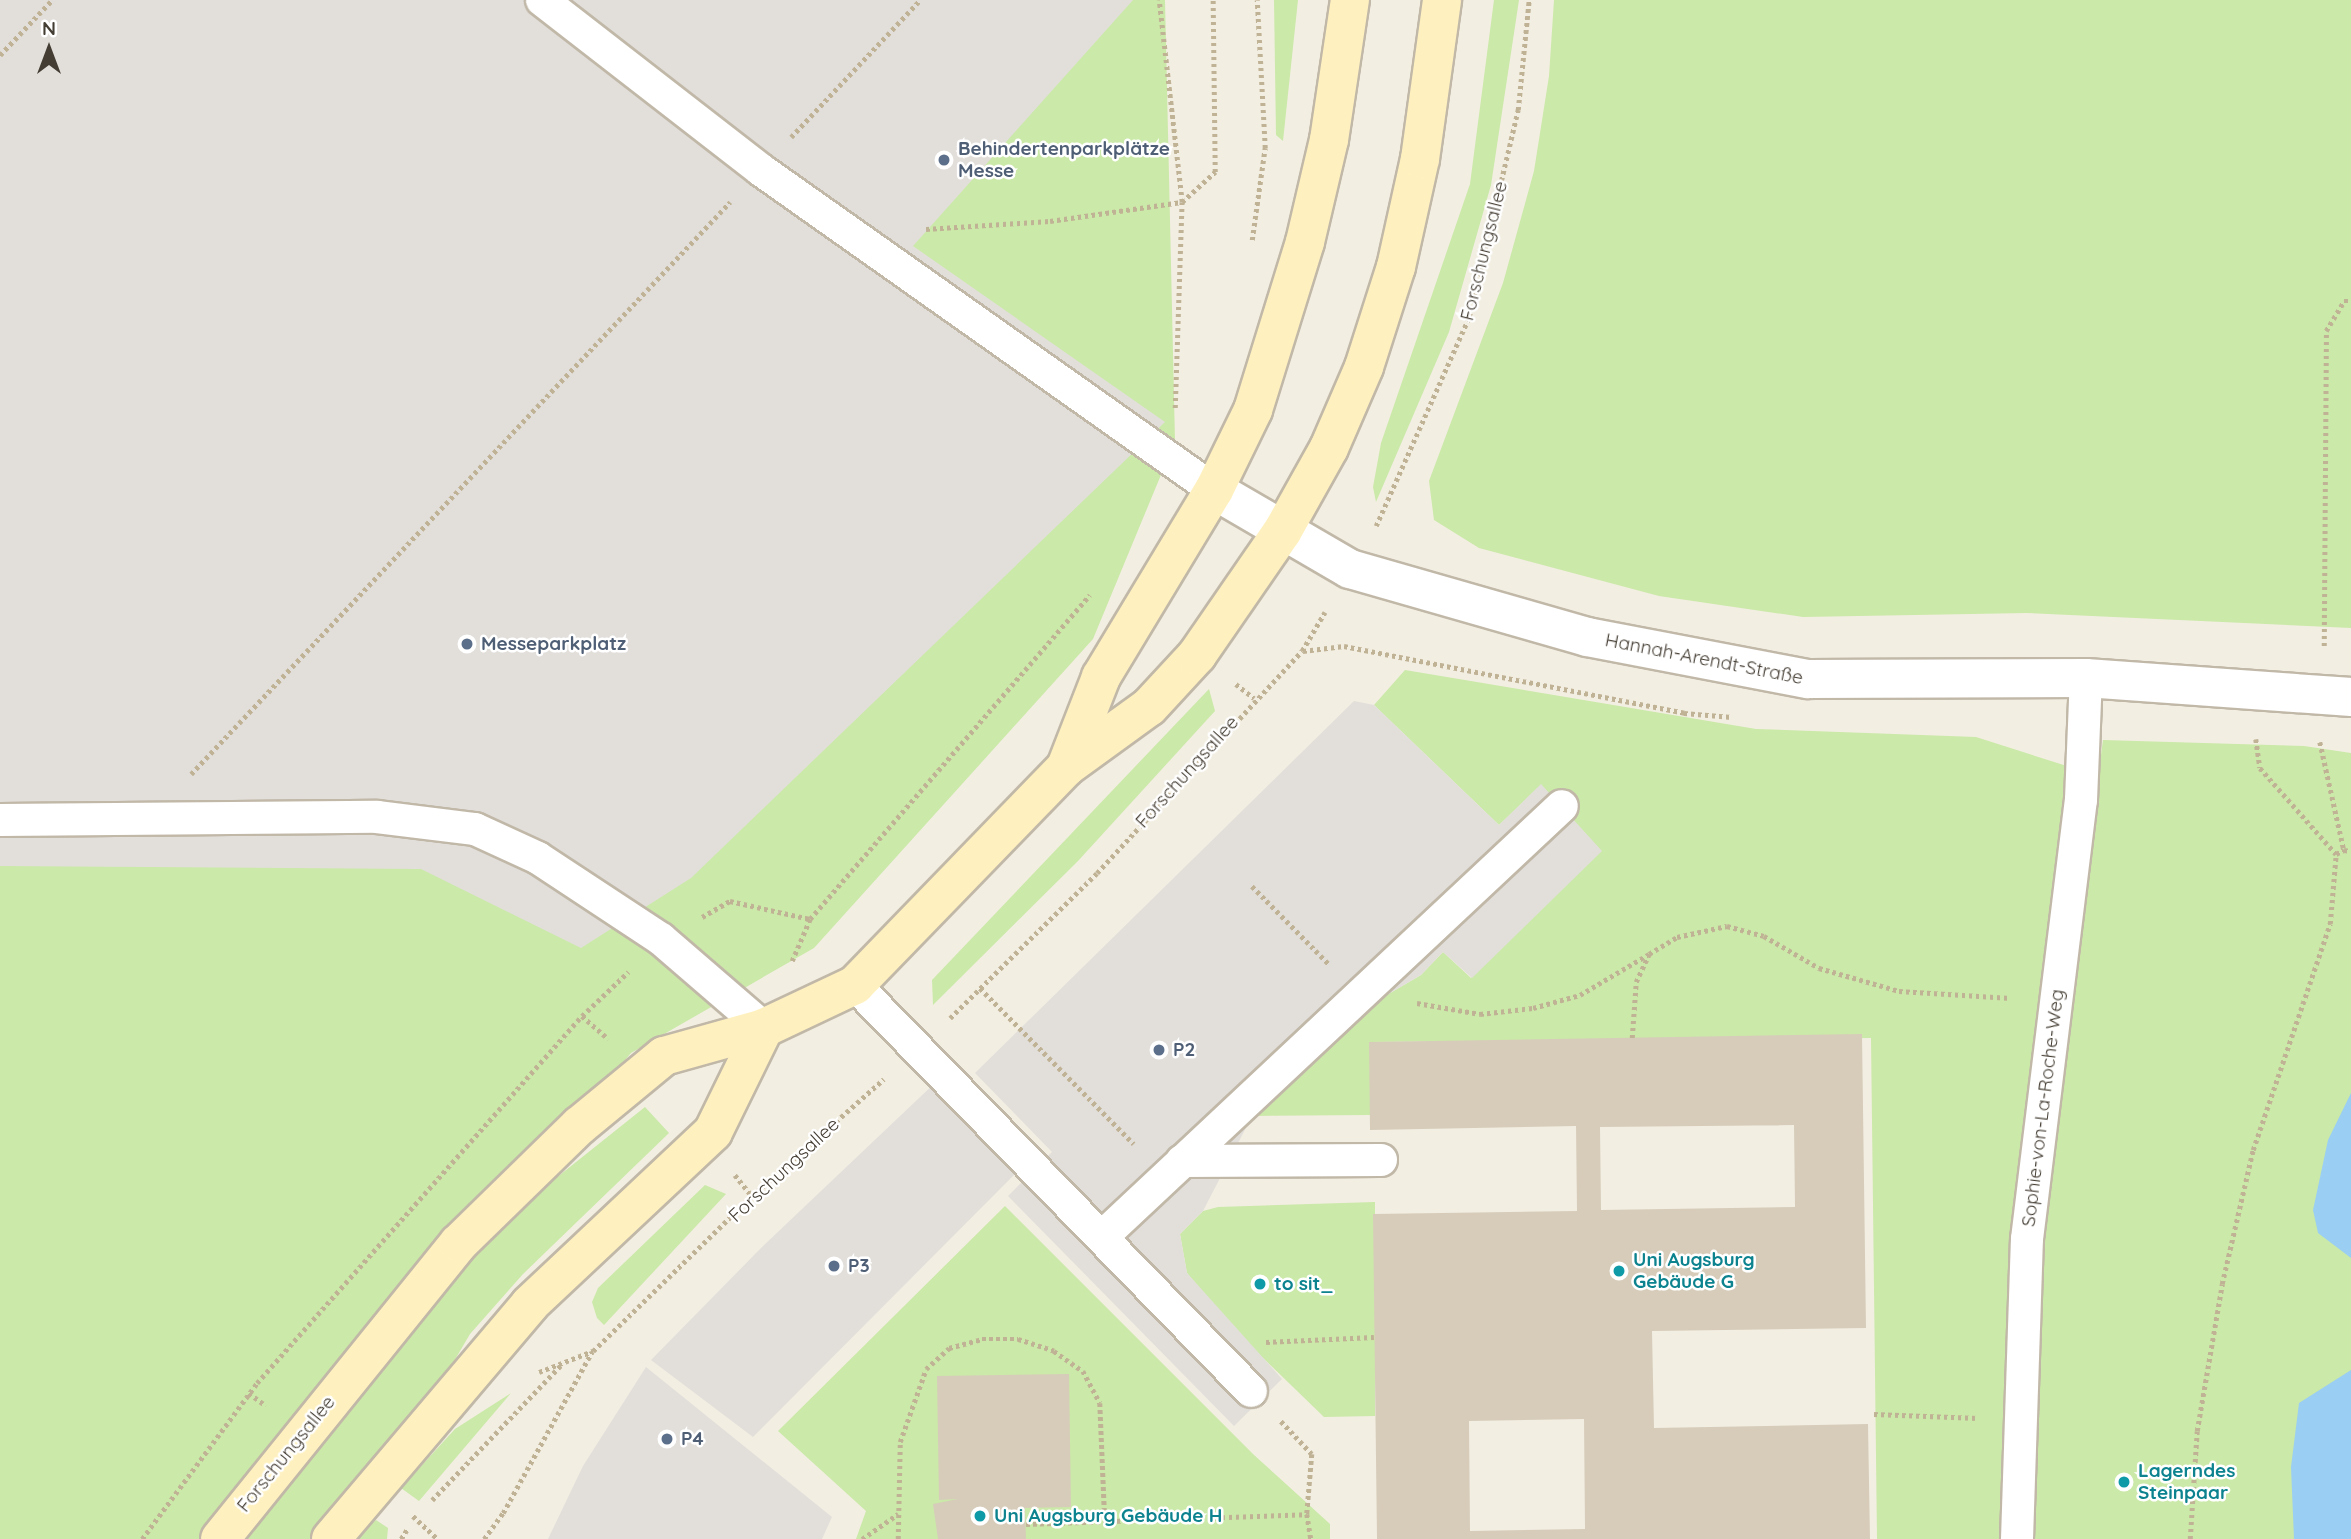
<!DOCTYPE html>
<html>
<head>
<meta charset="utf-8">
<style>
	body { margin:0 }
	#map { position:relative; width:2351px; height:1539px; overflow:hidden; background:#f2eee2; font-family:Quicksand,sans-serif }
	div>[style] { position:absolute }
	.green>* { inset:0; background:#cbe9a8 }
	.parking>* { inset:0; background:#e2dfdb }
	.water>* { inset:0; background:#9acef3 }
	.building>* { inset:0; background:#d7ccba }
	.path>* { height:4.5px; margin-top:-2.25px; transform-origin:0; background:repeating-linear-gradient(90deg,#c0b295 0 3.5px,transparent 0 7px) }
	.roads { filter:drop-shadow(2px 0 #c1b8a8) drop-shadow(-2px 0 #c1b8a8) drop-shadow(0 2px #c1b8a8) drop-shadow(0 -2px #c1b8a8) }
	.lane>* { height:32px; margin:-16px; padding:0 16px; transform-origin:16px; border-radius:16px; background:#fff }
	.street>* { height:38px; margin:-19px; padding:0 19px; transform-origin:19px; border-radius:19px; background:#fff }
	.secondary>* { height:38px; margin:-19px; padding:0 19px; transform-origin:19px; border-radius:19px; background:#fff1bf }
	.dots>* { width:19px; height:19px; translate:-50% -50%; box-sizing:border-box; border:4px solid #fff; border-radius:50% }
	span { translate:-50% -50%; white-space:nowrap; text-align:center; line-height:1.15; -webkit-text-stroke:5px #fff; paint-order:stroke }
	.service-label { font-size:19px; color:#4e5e75; font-weight:700 }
	.left { translate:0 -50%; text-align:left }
	.street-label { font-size:19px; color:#443d33 }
	.culture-label { font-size:19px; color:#0d838f; font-weight:700 }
	.north { position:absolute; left:14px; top:14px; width:70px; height:70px; -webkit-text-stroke:5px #fff; paint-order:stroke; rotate:0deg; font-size:19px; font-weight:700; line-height:28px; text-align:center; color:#443d33 }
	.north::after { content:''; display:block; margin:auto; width:24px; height:32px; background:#443d33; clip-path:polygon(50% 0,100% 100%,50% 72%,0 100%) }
</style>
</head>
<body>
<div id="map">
	<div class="green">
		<div style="clip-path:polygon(0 0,1165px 0,1175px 441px,1093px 639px,814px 948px,631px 1053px,570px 1125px,541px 1190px,645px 1107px,669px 1133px,523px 1274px,470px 1334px,379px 1489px,372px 1523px,376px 1520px,388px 1528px,387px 1539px,0 1539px)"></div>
		<div style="clip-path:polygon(1274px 0,1298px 0,1283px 141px,1276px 135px)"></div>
		<div style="clip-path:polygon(1494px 0,1519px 0,1491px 185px,1449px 332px,1376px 502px,1373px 487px,1381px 443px,1470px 184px)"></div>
		<div style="clip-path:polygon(1554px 0,2351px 0,2351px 628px,2026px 613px,1803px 617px,1659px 596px,1479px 548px,1434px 520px,1429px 481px,1503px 283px,1534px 171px,1549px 76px)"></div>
		<div style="clip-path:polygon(1405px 670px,1756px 729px,1976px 737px,2098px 776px,2103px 740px,2304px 746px,2351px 753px,2351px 1539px,1877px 1539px,1871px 1038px,1370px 1042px,1370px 1115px,1252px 1116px,1368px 1006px,1421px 975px,1443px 952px,1471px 978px,1541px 785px,1499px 825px,1374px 705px)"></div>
		<div style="clip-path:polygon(1209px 689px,1215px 711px,1078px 861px,933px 1005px,932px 980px)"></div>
		<div style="clip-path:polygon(705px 1185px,726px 1194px,604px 1325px,597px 1318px,592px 1302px,598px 1288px)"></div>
		<div style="clip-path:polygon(1375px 1202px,1375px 1416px,1324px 1417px,1236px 1332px,1187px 1273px,1180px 1234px,1203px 1211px,1218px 1207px)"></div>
		<div style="clip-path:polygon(1005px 1206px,1254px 1455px,1330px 1524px,1330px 1539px,856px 1539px,866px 1511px,778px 1431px)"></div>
		<div style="clip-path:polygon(511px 1393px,419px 1501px,401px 1488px,455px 1429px)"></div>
	</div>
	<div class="parking">
		<div style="clip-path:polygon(0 0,1133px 0,913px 246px,1165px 422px,691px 878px,581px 948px,421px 869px,0 866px)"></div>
		<div style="clip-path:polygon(1354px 701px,1374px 705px,1499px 825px,1541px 784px,1602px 851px,1472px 978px,1443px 952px,1421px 975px,1368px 1006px,1252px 1116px,1203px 1211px,1180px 1234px,1187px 1273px,1282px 1379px,1234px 1426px,1008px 1196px,1052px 1152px,975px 1073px)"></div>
		<div style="clip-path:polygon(938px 1080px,1021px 1168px,753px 1437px,651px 1360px,760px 1249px)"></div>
		<div style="clip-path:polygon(646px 1367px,832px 1517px,822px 1539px,548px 1539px,583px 1466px)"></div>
	</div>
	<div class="water">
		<div style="clip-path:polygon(2351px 1093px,2351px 1258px,2318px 1233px,2313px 1210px,2328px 1140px)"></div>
		<div style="clip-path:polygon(2351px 1370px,2351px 1539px,2294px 1539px,2291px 1467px,2299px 1403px)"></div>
	</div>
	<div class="building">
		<div style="clip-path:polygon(evenodd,1862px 1034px,1866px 1328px,1652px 1331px,1654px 1428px,1868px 1424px,1870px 1539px,1377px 1539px,1373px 1214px,1577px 1211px,1576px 1126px,1370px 1130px,1369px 1042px,1862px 1034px,1794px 1125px,1795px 1207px,1601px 1210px,1600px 1127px,1794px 1125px,1862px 1034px,1584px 1419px,1585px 1529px,1470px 1531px,1469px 1421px,1584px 1419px)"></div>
		<div style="clip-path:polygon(1069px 1374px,1071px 1507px,1025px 1508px,1026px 1539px,938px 1539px,933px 1504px,958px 1499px,939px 1500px,937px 1376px)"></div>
	</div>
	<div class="path">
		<div style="left:0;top:55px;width:76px;rotate:-46.6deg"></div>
		<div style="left:791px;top:137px;width:188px;rotate:-46.7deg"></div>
		<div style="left:926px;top:229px;width:124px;rotate:-3.7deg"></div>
		<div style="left:1050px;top:221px;width:133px;rotate:-8.2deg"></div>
		<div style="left:1182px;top:202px;width:203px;rotate:-96.5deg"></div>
		<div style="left:1252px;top:240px;width:93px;rotate:-82deg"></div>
		<div style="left:1265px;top:148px;width:148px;rotate:-93.1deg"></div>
		<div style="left:1175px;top:408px;width:206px;rotate:-88.1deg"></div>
		<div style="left:1182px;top:202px;width:45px;rotate:-42.3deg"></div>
		<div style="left:1215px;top:172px;width:172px;rotate:-90.7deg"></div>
		<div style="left:1376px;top:526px;width:229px;rotate:-66deg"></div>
		<div style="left:1469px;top:317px;width:213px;rotate:-76.7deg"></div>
		<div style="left:1518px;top:110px;width:111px;rotate:-84.3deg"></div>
		<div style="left:2324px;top:646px;width:315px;rotate:-89.6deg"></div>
		<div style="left:2326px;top:331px;width:35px;rotate:-59deg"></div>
		<div style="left:2344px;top:301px;width:7px"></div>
		<div style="left:1303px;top:651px;width:41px;rotate:-7deg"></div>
		<div style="left:1344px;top:646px;width:347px;rotate:11.1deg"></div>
		<div style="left:1684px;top:713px;width:48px;rotate:4.8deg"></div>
		<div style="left:1236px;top:684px;width:23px;rotate:38deg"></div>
		<div style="left:2256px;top:739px;width:29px;rotate:82deg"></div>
		<div style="left:2260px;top:768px;width:115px;rotate:48.5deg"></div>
		<div style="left:2320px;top:742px;width:111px;rotate:77.5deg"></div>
		<div style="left:2344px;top:850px;width:7px;rotate:8deg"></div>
		<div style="left:191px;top:774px;width:786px;rotate:-46.7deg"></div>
		<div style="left:1252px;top:886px;width:111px;rotate:45.4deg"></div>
		<div style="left:702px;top:917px;width:32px;rotate:-30deg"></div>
		<div style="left:730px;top:901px;width:82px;rotate:12.7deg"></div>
		<div style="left:792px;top:961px;width:46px;rotate:-66.8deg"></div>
		<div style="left:810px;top:919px;width:428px;rotate:-49.2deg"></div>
		<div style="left:980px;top:988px;width:219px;rotate:45.4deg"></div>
		<div style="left:1417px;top:1003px;width:64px;rotate:9.9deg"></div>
		<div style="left:1480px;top:1014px;width:53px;rotate:-6.5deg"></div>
		<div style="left:1533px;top:1008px;width:49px;rotate:-15.5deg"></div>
		<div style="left:1580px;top:995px;width:80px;rotate:-30.7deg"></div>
		<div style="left:582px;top:1016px;width:35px;rotate:41deg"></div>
		<div style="left:950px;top:1018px;width:206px;rotate:-44.6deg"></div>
		<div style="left:1097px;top:873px;width:302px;rotate:-47.3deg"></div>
		<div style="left:1302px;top:651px;width:45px;rotate:-59.5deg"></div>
		<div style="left:1632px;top:1038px;width:56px;rotate:-85.9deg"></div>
		<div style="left:1636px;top:982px;width:31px;rotate:-65deg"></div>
		<div style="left:1649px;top:954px;width:33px;rotate:-31deg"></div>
		<div style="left:1677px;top:937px;width:51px;rotate:-12.4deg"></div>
		<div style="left:1727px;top:926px;width:38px;rotate:15deg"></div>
		<div style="left:1764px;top:936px;width:64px;rotate:30.2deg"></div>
		<div style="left:1819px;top:968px;width:83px;rotate:16deg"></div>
		<div style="left:1899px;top:991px;width:112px;rotate:3.6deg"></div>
		<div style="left:735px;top:1175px;width:27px;rotate:51deg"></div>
		<div style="left:1266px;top:1342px;width:108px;rotate:-2.7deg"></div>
		<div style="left:539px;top:1372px;width:58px;rotate:-21.3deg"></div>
		<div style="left:593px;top:1351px;width:222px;rotate:-44.3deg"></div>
		<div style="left:752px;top:1196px;width:176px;rotate:-41.6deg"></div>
		<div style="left:249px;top:1393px;width:21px;rotate:37deg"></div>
		<div style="left:1874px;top:1414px;width:104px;rotate:2.2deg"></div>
		<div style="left:1281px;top:1421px;width:45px;rotate:46.8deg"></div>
		<div style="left:1312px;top:1454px;width:60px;rotate:94.8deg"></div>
		<div style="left:1307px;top:1514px;width:25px;rotate:81deg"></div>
		<div style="left:432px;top:1500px;width:187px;rotate:-46.3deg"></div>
		<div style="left:413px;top:1516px;width:34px;rotate:43deg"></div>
		<div style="left:1026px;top:1524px;width:281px;rotate:-2deg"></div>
		<div style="left:142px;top:1539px;width:194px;rotate:-53.6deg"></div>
		<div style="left:257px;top:1383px;width:490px;rotate:-48.5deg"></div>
		<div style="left:582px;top:1016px;width:64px;rotate:-43.7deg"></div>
		<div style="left:401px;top:1539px;width:13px;rotate:-58deg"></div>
		<div style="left:484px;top:1539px;width:32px;rotate:-54deg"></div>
		<div style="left:503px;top:1513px;width:184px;rotate:-61.1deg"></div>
		<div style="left:862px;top:1539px;width:44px;rotate:-34.8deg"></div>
		<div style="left:898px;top:1539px;width:97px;rotate:-88.8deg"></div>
		<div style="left:900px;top:1442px;width:77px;rotate:-70.4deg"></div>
		<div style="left:926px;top:1369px;width:31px;rotate:-42deg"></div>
		<div style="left:949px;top:1348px;width:34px;rotate:-15deg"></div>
		<div style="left:982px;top:1339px;width:36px"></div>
		<div style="left:1018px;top:1339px;width:38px;rotate:18deg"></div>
		<div style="left:1054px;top:1351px;width:35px;rotate:35deg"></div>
		<div style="left:1083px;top:1371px;width:36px;rotate:62deg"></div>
		<div style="left:1100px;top:1403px;width:118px;rotate:87.6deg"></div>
		<div style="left:2190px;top:1539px;width:108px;rotate:-86.3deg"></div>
		<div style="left:2197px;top:1431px;width:149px;rotate:-80.3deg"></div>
		<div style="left:2222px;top:1284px;width:138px;rotate:-77deg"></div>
		<div style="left:2253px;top:1150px;width:239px;rotate:-71.2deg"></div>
		<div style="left:2330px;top:924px;width:70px;rotate:-85.1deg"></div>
		<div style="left:2336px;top:854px;width:9px;rotate:-27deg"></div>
	</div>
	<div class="roads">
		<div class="lane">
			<div style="left:542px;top:0;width:277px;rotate:37.8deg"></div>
			<div style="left:761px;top:170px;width:555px;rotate:35.24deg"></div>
			<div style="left:0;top:820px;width:377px;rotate:-0.5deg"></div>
			<div style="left:377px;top:817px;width:99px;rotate:7deg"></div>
			<div style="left:475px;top:829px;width:69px;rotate:24.7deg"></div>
			<div style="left:538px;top:858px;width:147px;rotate:33.4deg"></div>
			<div style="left:661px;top:939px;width:136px;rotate:40.8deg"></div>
			<div style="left:855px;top:985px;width:567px;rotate:45.71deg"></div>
			<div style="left:1182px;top:1161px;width:199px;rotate:-0.3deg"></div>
			<div style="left:1102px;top:1237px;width:630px;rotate:-43.14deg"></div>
			<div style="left:2017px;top:1539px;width:300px;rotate:-88.1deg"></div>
			<div style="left:2027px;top:1239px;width:442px;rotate:-83deg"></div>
			<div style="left:2081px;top:800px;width:122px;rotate:-87.7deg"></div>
		</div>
		<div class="street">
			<div style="left:1214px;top:490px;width:157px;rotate:30.2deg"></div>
			<div style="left:1350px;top:569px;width:247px;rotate:16deg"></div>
			<div style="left:1587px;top:637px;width:225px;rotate:10.8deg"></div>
			<div style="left:1808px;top:679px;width:278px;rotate:-0.2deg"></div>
			<div style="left:2086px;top:678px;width:266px;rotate:4.1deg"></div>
		</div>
		<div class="secondary">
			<div style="left:1066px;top:767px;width:97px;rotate:-68.7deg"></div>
			<div style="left:1101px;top:677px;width:218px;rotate:-58.9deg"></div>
			<div style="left:1214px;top:490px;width:89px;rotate:-64deg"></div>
			<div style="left:1253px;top:410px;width:176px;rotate:-72.8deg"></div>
			<div style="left:1305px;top:242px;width:105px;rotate:-76.8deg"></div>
			<div style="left:1329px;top:140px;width:142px;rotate:-81.5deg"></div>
			<div style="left:220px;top:1539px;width:380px;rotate:-51.1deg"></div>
			<div style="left:459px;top:1243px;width:168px;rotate:-44.3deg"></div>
			<div style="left:579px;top:1126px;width:110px;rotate:-39.5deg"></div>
			<div style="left:664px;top:1056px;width:104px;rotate:-15.6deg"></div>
			<div style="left:764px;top:1028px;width:101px;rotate:-25.3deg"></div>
			<div style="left:855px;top:985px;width:303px;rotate:-45.9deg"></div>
			<div style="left:1066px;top:767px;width:102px;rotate:-35.9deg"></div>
			<div style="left:1149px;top:707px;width:71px;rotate:-47.3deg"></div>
			<div style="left:1197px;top:655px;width:150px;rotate:-55.4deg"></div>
			<div style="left:1282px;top:532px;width:96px;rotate:-60.8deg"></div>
			<div style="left:1329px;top:448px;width:88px;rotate:-66.6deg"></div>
			<div style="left:1364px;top:367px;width:105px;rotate:-72.3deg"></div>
			<div style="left:1396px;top:267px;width:111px;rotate:-77.5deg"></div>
			<div style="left:1420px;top:159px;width:161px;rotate:-82.1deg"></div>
			<div style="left:331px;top:1539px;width:308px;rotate:-49.7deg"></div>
			<div style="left:530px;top:1304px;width:251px;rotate:-43.2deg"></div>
			<div style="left:713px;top:1132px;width:116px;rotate:-63.9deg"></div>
		</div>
	</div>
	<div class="dots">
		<div style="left:944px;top:160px;background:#5c6f8a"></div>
		<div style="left:467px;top:644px;background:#5c6f8a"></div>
		<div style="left:1159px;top:1050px;background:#5c6f8a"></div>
		<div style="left:834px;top:1266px;background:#5c6f8a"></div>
		<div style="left:1619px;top:1271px;background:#0f9aa8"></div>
		<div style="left:1260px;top:1284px;background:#0f9aa8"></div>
		<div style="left:667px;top:1439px;background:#5c6f8a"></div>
		<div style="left:2124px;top:1482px;background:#0f9aa8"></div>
		<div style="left:980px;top:1516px;background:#0f9aa8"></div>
	</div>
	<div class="service-label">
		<span class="left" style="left:958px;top:160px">Behindertenparkplätze<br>Messe</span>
		<span class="left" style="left:481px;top:644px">Messeparkplatz</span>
		<span class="left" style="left:1173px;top:1050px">P2</span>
		<span class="left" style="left:848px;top:1266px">P3</span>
		<span class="left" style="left:681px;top:1439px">P4</span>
	</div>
	<div class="street-label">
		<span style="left:1484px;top:251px;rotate:-76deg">Forschungsallee</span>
		<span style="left:1704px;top:659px;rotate:11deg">Hannah-Arendt-Straße</span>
		<span style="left:1187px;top:772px;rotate:-48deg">Forschungsallee</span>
		<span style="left:2043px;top:1108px;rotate:-83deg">Sophie-von-La-Roche-Weg</span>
		<span style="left:784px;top:1170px;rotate:-43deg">Forschungsallee</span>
		<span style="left:286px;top:1454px;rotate:-51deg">Forschungsallee</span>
	</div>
	<div class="culture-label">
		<span class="left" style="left:1633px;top:1271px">Uni Augsburg<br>Gebäude G</span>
		<span class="left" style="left:1274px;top:1284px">to sit_</span>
		<span class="left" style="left:2138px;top:1482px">Lagerndes<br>Steinpaar</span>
		<span class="left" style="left:994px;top:1516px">Uni Augsburg Gebäude H</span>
	</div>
	<div class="north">N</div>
</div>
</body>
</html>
